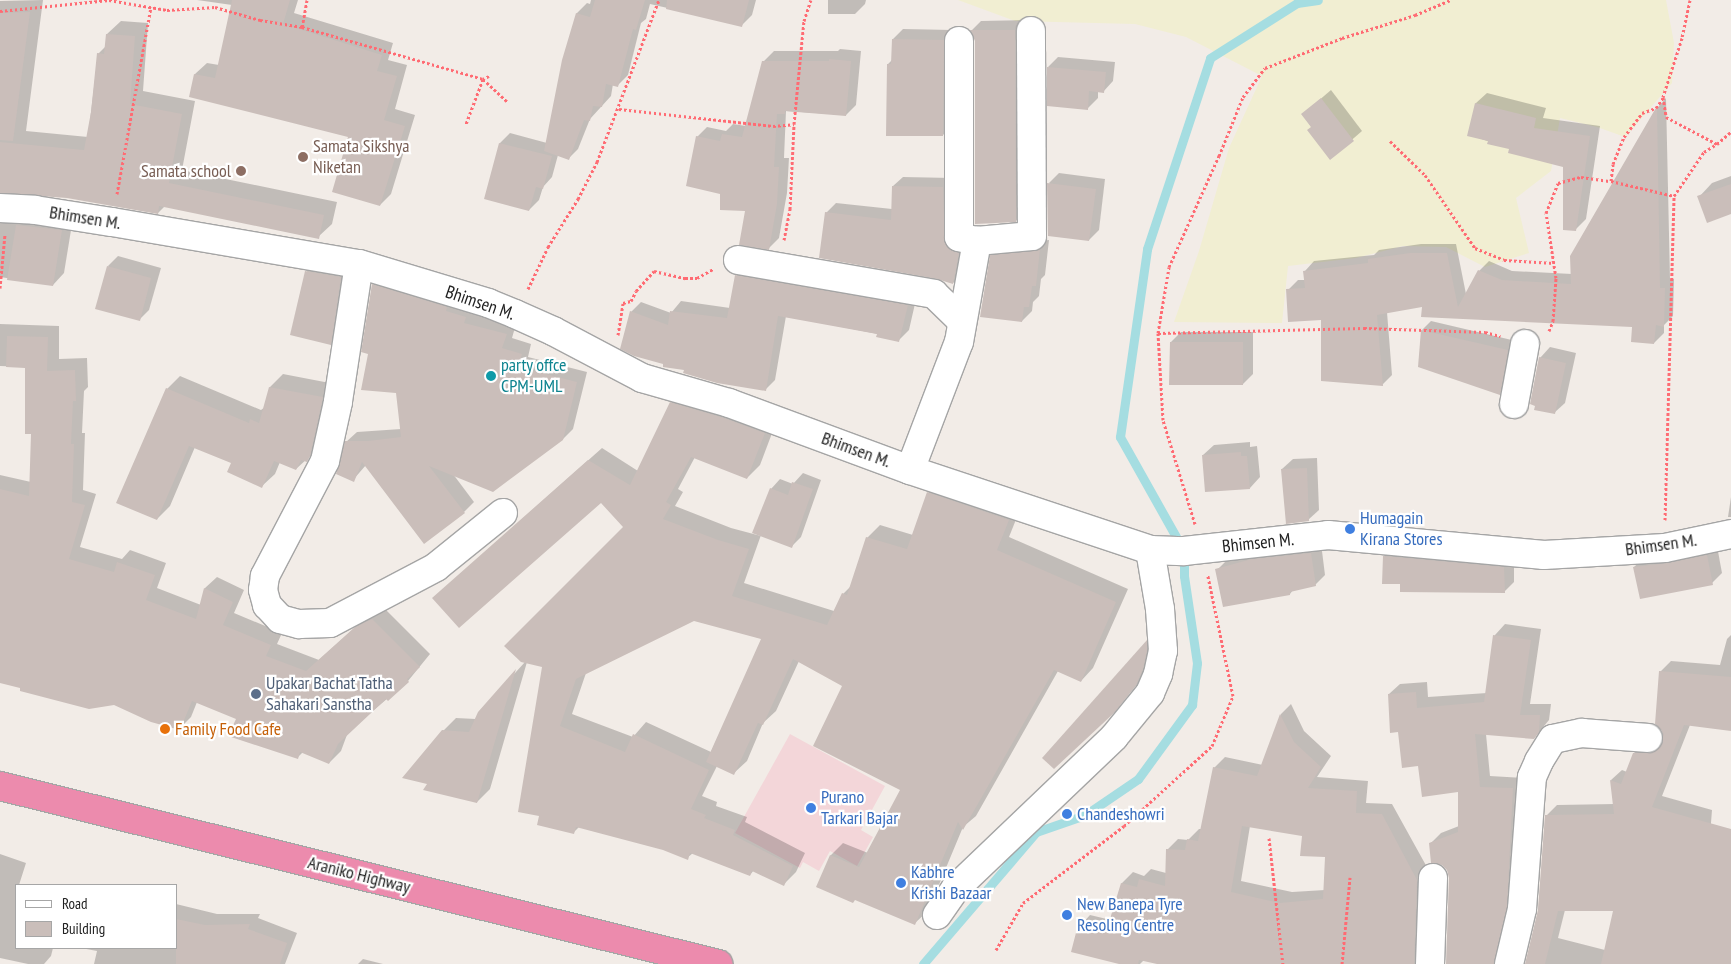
<!DOCTYPE html>
<html>
<head>
<meta charset="utf-8">
<style>
	body { margin:0 }
	#map { position:relative; width:1731px; height:964px; overflow:hidden; background:#f2ece7; font-family:"PT Sans Narrow",sans-serif }
	div>[style] { position:absolute }
	.commercial>* { inset:0; background:#f3d6d9 }
	.farmland>* { inset:0; background:#f1eed2 }
	.shadow>* { inset:0; background:#0003 }
	.stream>* { height:9px; margin:-4.5px; padding:0 4.5px; transform-origin:4.5px; border-radius:4.5px; background:#a5dde1 }
	.building>* { inset:0; background:#cabeba }
	.path>* { height:3px; margin-top:-1.5px; transform-origin:0; background:repeating-linear-gradient(90deg,#ff6b73 0 2.5px,transparent 0 5px) }
	.roads { filter:drop-shadow(1px 0 #a5a5a5) drop-shadow(-1px 0 #a5a5a5) drop-shadow(0 1px #a5a5a5) drop-shadow(0 -1px #a5a5a5) }
	.minor>* { height:28px; margin:-14px; padding:0 14px; transform-origin:14px; border-radius:14px; background:#fff }
	.highway>* { height:28px; margin:-14px; padding:0 14px; transform-origin:14px; border-radius:14px; background:#ec8bad }
	.dots>* { width:14px; height:14px; translate:-50% -50%; box-sizing:border-box; border:2px solid #fff; border-radius:50% }
	span { translate:-50% -50%; white-space:nowrap; text-align:center; line-height:1.15; -webkit-text-stroke:4.5px #fff; paint-order:stroke }
	.education-label { font-size:18px; color:#785e54 }
	.left { translate:0 -50%; text-align:left }
	.right { translate:-100% -50%; text-align:right }
	.street-label { font-size:18px; color:#212121 }
	.culture-label { font-size:18px; color:#0d838f }
	.shop-label { font-size:18px; color:#366cbe }
	.service-label { font-size:18px; color:#4e5e75 }
	.food-label { font-size:18px; color:#c56008 }
	.legend { position:absolute; left:15px; top:884px; width:162px; height:65px; box-sizing:border-box; background:#fff; border:1px solid #a6a6a6; margin:0; padding:6px 9px; list-style:none; font-size:15px; color:#212121 }
	.legend li { display:flex; align-items:center; gap:10px; height:25px }
	.legend b { width:25px; border:1px solid #a6a6a6 }
</style>
</head>
<body>
<div id="map">
	<div class="commercial">
		<div style="clip-path:polygon(790px 734px,885px 786px,861px 830px,873px 837px,857px 866px,830px 851px,819px 871px,803px 862px,800px 868px,735px 833px)"></div>
	</div>
	<div class="farmland">
		<div style="clip-path:polygon(958px 0,1666px 0,1674px 43px,1672px 83px,1625px 137px,1597px 127px,1560px 118px,1551px 171px,1516px 198px,1529px 253px,1485px 267px,1446px 247px,1403px 246px,1356px 258px,1288px 266px,1282px 323px,1174px 322px,1199px 251px,1229px 148px,1262px 76px,1186px 37px,1135px 24px,1015px 21px)"></div>
	</div>
	<div class="shadow">
		<div style="clip-path:polygon(43px 0,26px 131px,88px 137px,98px 54px,106px 46px,107px 34px,121px 21px,148px 23px,143px 91px,195px 101px,182px 170px,337px 202px,332px 224px,318px 237px,165px 206px,158px 213px,67px 197px,0 191px,0 1px)"></div>
		<div style="clip-path:polygon(197px 0,298px 0,294px 13px,393px 43px,388px 60px,407px 65px,395px 109px,415px 115px,391px 194px,380px 205px,350px 136px,190px 96px,195px 74px,207px 63px,219px 65px,232px 5px)"></div>
		<div style="clip-path:polygon(591px 0,756px 0,752px 15px,742px 25px,650px 4px,646px 19px,641px 23px,628px 75px,618px 85px,613px 84px,611px 96px,590px 119px,578px 149px,568px 159px,558px 155px,552px 177px,543px 187px,539px 200px,529px 210px,486px 198px,500px 143px,510px 133px,547px 143px,577px 13px,587px 3px,590px 4px)"></div>
		<div style="clip-path:polygon(828px 0,866px 0,865px 4px,855px 14px,828px 14px)"></div>
		<div style="clip-path:polygon(1025px 20px,1026px 210px,1016px 221px,976px 41px,971px 31px,981px 21px)"></div>
		<div style="clip-path:polygon(903px 29px,953px 30px,953px 125px,943px 135px,888px 64px,893px 59px,893px 39px)"></div>
		<div style="clip-path:polygon(840px 49px,861px 51px,856px 105px,846px 115px,786px 111px,784px 158px,789px 158px,787px 193px,779px 238px,769px 248px,746px 209px,721px 193px,697px 137px,707px 127px,726px 131px,733px 124px,746px 126px,763px 62px,774px 51px,838px 51px)"></div>
		<div style="clip-path:polygon(1058px 57px,1115px 62px,1113px 81px,1103px 92px,1098px 91px,1098px 98px,1087px 109px,1048px 67px)"></div>
		<div style="clip-path:polygon(1331px 90px,1362px 131px,1331px 158px,1303px 114px)"></div>
		<div style="clip-path:polygon(1487px 93px,1546px 108px,1543px 118px,1600px 126px,1586px 219px,1575px 230px,1564px 166px,1469px 135px,1476px 103px)"></div>
		<div style="clip-path:polygon(1666px 98px,1670px 279px,1674px 279px,1673px 316px,1664px 325px,1664px 333px,1654px 343px,1633px 326px,1423px 306px,1387px 312px,1392px 375px,1382px 385px,1322px 319px,1288px 290px,1298px 280px,1305px 280px,1305px 271px,1314px 261px,1374px 255px,1379px 250px,1421px 244px,1456px 244px,1466px 294px,1479px 271px,1489px 261px,1512px 271px,1572px 274px,1571px 256px,1658px 107px)"></div>
		<div style="clip-path:polygon(1059px 173px,1105px 179px,1099px 230px,1089px 240px,1049px 183px)"></div>
		<div style="clip-path:polygon(1731px 176px,1731px 212px,1699px 197px,1712px 183px)"></div>
		<div style="clip-path:polygon(903px 177px,953px 178px,968px 243px,963px 273px,953px 283px,826px 213px,836px 203px,892px 209px,893px 186px)"></div>
		<div style="clip-path:polygon(0 215px,73px 218px,64px 273px,53px 285px,0 277px)"></div>
		<div style="clip-path:polygon(1049px 240px,1045px 275px,1041px 279px,1039px 296px,1033px 302px,1032px 311px,1022px 321px,991px 256px,1002px 246px)"></div>
		<div style="clip-path:polygon(118px 256px,161px 268px,149px 310px,139px 320px,108px 266px)"></div>
		<div style="clip-path:polygon(317px 261px,351px 267px,341px 334px,330px 344px,307px 271px)"></div>
		<div style="clip-path:polygon(746px 266px,917px 295px,909px 330px,899px 340px,878px 334px,786px 316px,775px 380px,765px 390px,665px 363px,631px 312px,641px 302px,671px 313px,681px 301px,730px 308px,736px 276px)"></div>
		<div style="clip-path:polygon(383px 275px,516px 324px,512px 338px,531px 344px,528px 357px,587px 372px,573px 429px,563px 439px,453px 474px,474px 502px,464px 512px,366px 465px,353px 480px,346px 442px,357px 432px,401px 429px,398px 392px,370px 353px,373px 285px)"></div>
		<div style="clip-path:polygon(1431px 321px,1516px 341px,1508px 385px,1499px 394px,1422px 330px)"></div>
		<div style="clip-path:polygon(0 324px,59px 326px,59px 359px,87px 358px,88px 387px,84px 391px,82px 433px,85px 433px,83px 490px,96px 494px,80px 547px,122px 559px,130px 550px,166px 563px,157px 588px,201px 605px,205px 588px,217px 577px,244px 590px,234px 613px,282px 633px,277px 644px,319px 660px,368px 616px,384px 608px,430px 654px,408px 681px,348px 732px,341px 751px,329px 763px,303px 752px,297px 758px,238px 718px,197px 702px,191px 717px,179px 729px,114px 704px,0 682px,0 475px,31px 482px,32px 433px,26px 367px,0 366px)"></div>
		<div style="clip-path:polygon(1181px 332px,1253px 332px,1253px 374px,1243px 384px,1171px 342px)"></div>
		<div style="clip-path:polygon(1550px 347px,1576px 353px,1565px 403px,1554px 413px,1537px 405px,1540px 358px)"></div>
		<div style="clip-path:polygon(283px 374px,335px 384px,319px 448px,296px 469px,280px 462px,275px 474px,262px 486px,233px 463px,195px 447px,170px 506px,157px 519px,167px 389px,180px 376px,261px 410px,265px 407px,270px 387px)"></div>
		<div style="clip-path:polygon(evenodd,683px 390px,777px 420px,760px 465px,747px 478px,695px 457px,678px 489px,683px 492px,675px 506px,731px 528px,761px 536px,771px 489px,780px 479px,793px 484px,803px 473px,821px 480px,801px 537px,792px 546px,761px 535px,744px 583px,834px 611px,843px 594px,852px 585px,867px 538px,880px 525px,913px 535px,928px 493px,940px 480px,1021px 507px,1009px 537px,1128px 589px,1093px 668px,1081px 681px,1058px 671px,976px 816px,963px 827px,928px 911px,915px 923px,856px 899px,817px 887px,831px 855px,843px 843px,868px 853px,902px 789px,844px 685px,799px 661px,776px 711px,763px 723px,747px 761px,734px 773px,717px 766px,702px 796px,717px 802px,716px 806px,747px 817px,745px 822px,805px 853px,796px 872px,784px 884px,754px 870px,750px 875px,693px 853px,687px 858px,663px 849px,579px 827px,573px 833px,541px 815px,544px 666px,527px 662px,490px 789px,477px 802px,429px 783px,443px 731px,456px 718px,476px 719px,479px 713px,525px 662px,625px 527px,601px 502px,447px 586px,602px 448px,638px 471px,671px 403px,683px 390px,694px 619px,763px 639px,711px 752px,646px 722px,633px 737px,572px 714px,586px 673px,694px 619px)"></div>
		<div style="clip-path:polygon(1250px 442px,1250px 447px,1257px 446px,1260px 477px,1250px 488px,1203px 455px,1214px 445px)"></div>
		<div style="clip-path:polygon(1317px 458px,1319px 510px,1308px 520px,1282px 469px,1293px 459px)"></div>
		<div style="clip-path:polygon(1731px 497px,1731px 517px,1728px 517px)"></div>
		<div style="clip-path:polygon(1321px 543px,1325px 575px,1315px 585px,1293px 590px,1290px 594px,1217px 570px,1227px 560px)"></div>
		<div style="clip-path:polygon(1717px 546px,1722px 573px,1712px 583px,1634px 567px,1645px 557px)"></div>
		<div style="clip-path:polygon(1394px 547px,1514px 558px,1514px 582px,1504px 592px,1402px 583px,1384px 556px)"></div>
		<div style="clip-path:polygon(1505px 624px,1541px 629px,1530px 704px,1551px 704px,1549px 720px,1534px 738px,1486px 734px,1490px 776px,1524px 778px,1509px 964px,1447px 964px,1450px 878px,1448px 871px,1430px 844px,1441px 833px,1459px 826px,1459px 790px,1419px 764px,1399px 731px,1389px 694px,1400px 684px,1427px 682px,1428px 697px,1487px 693px,1495px 635px)"></div>
		<div style="clip-path:polygon(1155px 634px,1145px 675px,1123px 701px,1044px 758px)"></div>
		<div style="clip-path:polygon(evenodd,1731px 635px,1731px 730px,1690px 725px,1662px 796px,1712px 810px,1701px 953px,1731px 880px,1731px 964px,1526px 964px,1538px 913px,1546px 816px,1557px 805px,1614px 804px,1611px 780px,1622px 770px,1627px 772px,1634px 753px,1645px 742px,1664px 742px,1660px 672px,1671px 661px,1720px 665px,1727px 639px,1731px 635px,1565px 910px,1614px 910px,1605px 950px,1558px 938px,1565px 910px)"></div>
		<div style="clip-path:polygon(evenodd,1291px 704px,1304px 731px,1331px 756px,1317px 777px,1368px 781px,1366px 803px,1392px 804px,1428px 869px,1430px 964px,1163px 964px,1144px 960px,1140px 964px,1124px 964px,1080px 926px,1090px 915px,1111px 920px,1122px 883px,1133px 872px,1144px 876px,1151px 869px,1166px 873px,1167px 850px,1178px 839px,1188px 840px,1199px 829px,1202px 829px,1214px 768px,1225px 757px,1263px 765px,1281px 714px,1291px 704px,1250px 826px,1303px 835px,1327px 856px,1325px 890px,1292px 892px,1241px 881px,1250px 826px)"></div>
		<div style="clip-path:polygon(0 854px,26px 863px,19px 885px,16px 885px,16px 948px,53px 948px,51px 956px,44px 964px,28px 964px,0 958px)"></div>
		<div style="clip-path:polygon(176px 904px,217px 914px,260px 914px,258px 918px,297px 933px,285px 964px,94px 964px,97px 951px,81px 948px,176px 948px)"></div>
		<div style="clip-path:polygon(363px 959px,383px 964px,358px 964px)"></div>
	</div>
	<div class="stream">
		<div style="left:923px;top:964px;width:174px;rotate:-49.4deg"></div>
		<div style="left:1036px;top:832px;width:52px;rotate:-19.1deg"></div>
		<div style="left:1085px;top:815px;width:64px;rotate:-34.2deg"></div>
		<div style="left:1138px;top:779px;width:92px;rotate:-53.9deg"></div>
		<div style="left:1192px;top:705px;width:42px;rotate:-83.2deg"></div>
		<div style="left:1197px;top:663px;width:88px;rotate:-98.5deg"></div>
		<div style="left:1184px;top:576px;width:25px;rotate:-90deg"></div>
		<div style="left:1184px;top:551px;width:131px;rotate:-119.3deg"></div>
		<div style="left:1120px;top:437px;width:190px;rotate:-81.8deg"></div>
		<div style="left:1147px;top:249px;width:201px;rotate:-71.7deg"></div>
		<div style="left:1210px;top:58px;width:103px;rotate:-32.3deg"></div>
		<div style="left:1297px;top:3px;width:21px;rotate:-8deg"></div>
	</div>
	<div class="building">
		<div style="clip-path:polygon(232px 0,290px 0,283px 24px,382px 55px,377px 71px,397px 76px,384px 120px,405px 126px,380px 206px,332px 192px,348px 137px,189px 97px,194px 74px,215px 78px)"></div>
		<div style="clip-path:polygon(595px 0,645px 0,636px 30px,633px 29px,618px 87px,606px 84px,602px 107px,593px 106px,590px 121px,584px 120px,569px 160px,544px 151px,562px 60px,576px 13px,590px 17px)"></div>
		<div style="clip-path:polygon(667px 0,749px 0,742px 27px,666px 9px)"></div>
		<div style="clip-path:polygon(30px 12px,13px 141px,0 140px,0 13px)"></div>
		<div style="clip-path:polygon(970px 30px,1015px 30px,1016px 222px,975px 224px,975px 41px)"></div>
		<div style="clip-path:polygon(106px 34px,135px 36px,130px 104px,182px 114px,169px 183px,324px 215px,319px 239px,159px 206px,158px 214px,67px 198px,0 193px,0 142px,84px 150px,91px 112px,97px 53px,104px 54px)"></div>
		<div style="clip-path:polygon(892px 39px,944px 40px,943px 136px,886px 136px,887px 64px,891px 64px)"></div>
		<div style="clip-path:polygon(829px 59px,851px 61px,846px 116px,785px 111px,785px 114px,777px 114px,774px 167px,779px 167px,777px 204px,769px 250px,739px 245px,745px 211px,720px 210px,720px 194px,686px 186px,696px 136px,720px 141px,722px 134px,742px 137px,762px 61px,829px 61px)"></div>
		<div style="clip-path:polygon(1047px 67px,1106px 72px,1104px 93px,1089px 91px,1088px 110px,1047px 106px)"></div>
		<div style="clip-path:polygon(1321px 98px,1354px 141px,1330px 160px,1307px 130px,1311px 127px,1301px 114px)"></div>
		<div style="clip-path:polygon(1475px 103px,1536px 118px,1534px 128px,1590px 136px,1576px 231px,1563px 230px,1563px 167px,1508px 153px,1509px 149px,1487px 144px,1488px 141px,1467px 136px)"></div>
		<div style="clip-path:polygon(1657px 106px,1660px 288px,1665px 288px,1664px 327px,1656px 325px,1654px 344px,1631px 342px,1632px 327px,1421px 317px,1422px 307px,1377px 315px,1383px 386px,1321px 381px,1321px 320px,1288px 322px,1286px 289px,1305px 288px,1303px 271px,1368px 263px,1368px 259px,1410px 253px,1447px 253px,1458px 307px,1478px 270px,1502px 280px,1571px 284px,1570px 256px)"></div>
		<div style="clip-path:polygon(499px 143px,552px 156px,543px 189px,536px 187px,529px 211px,484px 199px)"></div>
		<div style="clip-path:polygon(1047px 183px,1096px 189px,1089px 241px,1048px 236px)"></div>
		<div style="clip-path:polygon(1731px 184px,1731px 214px,1707px 223px,1697px 196px)"></div>
		<div style="clip-path:polygon(892px 186px,943px 187px,945px 243px,950px 249px,959px 253px,953px 284px,937px 279px,819px 258px,825px 212px,891px 220px)"></div>
		<div style="clip-path:polygon(16px 225px,62px 230px,53px 286px,7px 280px)"></div>
		<div style="clip-path:polygon(1040px 249px,1036px 286px,1032px 286px,1029px 307px,1024px 307px,1022px 322px,980px 317px,990px 255px)"></div>
		<div style="clip-path:polygon(107px 266px,151px 278px,140px 321px,95px 309px)"></div>
		<div style="clip-path:polygon(305px 271px,341px 277px,331px 345px,290px 335px)"></div>
		<div style="clip-path:polygon(735px 275px,908px 305px,899px 342px,876px 337px,877px 334px,778px 316px,766px 391px,717px 383px,683px 373px,684px 370px,663px 367px,663px 364px,634px 356px,620px 349px,630px 311px,668px 325px,670px 311px,727px 318px)"></div>
		<div style="clip-path:polygon(372px 284px,447px 307px,446px 311px,466px 317px,464px 323px,507px 334px,502px 348px,522px 354px,518px 367px,577px 382px,563px 440px,493px 492px,429px 466px,465px 513px,424px 544px,362px 462px,354px 482px,336px 474px,345px 441px,371px 441px,368px 441px,401px 437px,396px 393px,361px 390px,368px 354px,361px 352px)"></div>
		<div style="clip-path:polygon(1421px 330px,1508px 350px,1500px 395px,1418px 367px)"></div>
		<div style="clip-path:polygon(7px 336px,48px 337px,47px 371px,75px 370px,76px 401px,73px 401px,71px 444px,74px 444px,72px 502px,85px 505px,69px 559px,114px 572px,117px 562px,155px 575px,146px 600px,196px 619px,204px 588px,233px 602px,223px 625px,271px 645px,266px 656px,306px 671px,355px 627px,372px 619px,420px 667px,407px 679px,409px 682px,388px 701px,386px 699px,338px 744px,329px 764px,300px 752px,298px 759px,228px 736px,236px 719px,192px 701px,180px 730px,151px 722px,114px 705px,89px 709px,20px 691px,20px 688px,0 683px,0 489px,29px 496px,31px 434px,25px 434px,25px 368px,6px 367px)"></div>
		<div style="clip-path:polygon(1170px 342px,1243px 342px,1243px 385px,1169px 385px)"></div>
		<div style="clip-path:polygon(1539px 357px,1566px 363px,1555px 414px,1534px 410px,1535px 406px,1530px 404px)"></div>
		<div style="clip-path:polygon(269px 387px,323px 397px,310px 456px,307px 462px,301px 460px,296px 470px,274px 461px,262px 488px,227px 472px,231px 463px,189px 446px,157px 520px,116px 503px,166px 388px,249px 423px,250px 419px,259px 423px)"></div>
		<div style="clip-path:polygon(670px 402px,724px 418px,765px 433px,747px 479px,691px 457px,666px 502px,671px 505px,663px 519px,718px 540px,749px 549px,732px 596px,827px 625px,842px 593px,847px 595px,866px 537px,907px 549px,927px 492px,1009px 520px,997px 550px,1116px 602px,1081px 682px,1054px 670px,963px 830px,958px 822px,915px 925px,855px 900px,853px 903px,816px 887px,830px 855px,859px 867px,900px 790px,813px 746px,842px 686px,793px 659px,763px 725px,758px 723px,734px 775px,706px 762px,761px 639px,694px 621px,576px 679px,560px 726px,625px 752px,633px 734px,709px 770px,691px 809px,706px 815px,704px 818px,735px 830px,733px 835px,793px 866px,784px 886px,752px 871px,750px 876px,690px 853px,688px 860px,663px 850px,576px 827px,574px 834px,537px 825px,539px 816px,518px 812px,542px 667px,521px 662px,504px 646px,623px 527px,601px 503px,459px 628px,432px 598px,588px 460px,630px 485px)"></div>
		<div style="clip-path:polygon(1241px 452px,1241px 456px,1247px 456px,1250px 489px,1205px 492px,1202px 455px)"></div>
		<div style="clip-path:polygon(1307px 468px,1309px 521px,1286px 524px,1281px 469px)"></div>
		<div style="clip-path:polygon(792px 482px,813px 489px,792px 548px,752px 533px,770px 488px,788px 495px)"></div>
		<div style="clip-path:polygon(1311px 553px,1316px 586px,1290px 592px,1290px 595px,1223px 607px,1215px 569px,1252px 559px)"></div>
		<div style="clip-path:polygon(1707px 555px,1713px 585px,1640px 599px,1633px 567px,1668px 563px)"></div>
		<div style="clip-path:polygon(1383px 556px,1504px 567px,1505px 593px,1400px 592px,1400px 584px,1382px 584px)"></div>
		<div style="clip-path:polygon(1493px 635px,1531px 640px,1520px 715px,1540px 715px,1539px 732px,1534px 739px,1475px 734px,1480px 787px,1513px 788px,1507px 907px,1494px 964px,1446px 964px,1449px 878px,1447px 870px,1442px 865px,1431px 863px,1429px 843px,1458px 832px,1458px 792px,1422px 797px,1418px 766px,1402px 768px,1398px 732px,1390px 733px,1388px 694px,1416px 692px,1417px 708px,1484px 702px)"></div>
		<div style="clip-path:polygon(1147px 640px,1147px 650px,1143px 669px,1136px 685px,1115px 712px,1054px 769px,1042px 758px)"></div>
		<div style="clip-path:polygon(516px 669px,477px 803px,423px 790px,427px 784px,402px 778px,442px 730px,469px 732px,478px 712px)"></div>
		<div style="clip-path:polygon(1659px 671px,1731px 677px,1731px 731px,1684px 725px,1652px 807px,1731px 829px,1731px 964px,1601px 964px,1613px 911px,1558px 911px,1545px 964px,1525px 964px,1538px 910px,1545px 815px,1614px 814px,1610px 780px,1621px 784px,1633px 753px,1654px 752px,1661px 747px,1663px 740px,1662px 731px,1655px 724px)"></div>
		<div style="clip-path:polygon(evenodd,1280px 714px,1294px 742px,1321px 767px,1308px 788px,1357px 791px,1356px 813px,1382px 814px,1417px 880px,1414px 964px,1157px 964px,1139px 960px,1138px 964px,1119px 964px,1071px 952px,1078px 925px,1106px 932px,1121px 883px,1137px 887px,1139px 879px,1165px 886px,1166px 849px,1185px 850px,1187px 839px,1198px 841px,1213px 767px,1257px 776px,1280px 714px,1242px 826px,1302px 836px,1300px 856px,1325px 857px,1323px 899px,1280px 903px,1231px 892px,1242px 826px)"></div>
		<div style="clip-path:polygon(176px 919px,205px 925px,250px 924px,248px 929px,287px 943px,280px 964px,176px 964px)"></div>
	</div>
	<div class="path">
		<div style="left:307px;top:0;width:27px;rotate:100deg"></div>
		<div style="left:302px;top:27px;width:188px;rotate:16deg"></div>
		<div style="left:483px;top:79px;width:48px;rotate:110.7deg"></div>
		<div style="left:1690px;top:0;width:39px;rotate:102deg"></div>
		<div style="left:1682px;top:38px;width:62px;rotate:107.9deg"></div>
		<div style="left:1663px;top:97px;width:20px;rotate:81deg"></div>
		<div style="left:1666px;top:117px;width:58px;rotate:27.9deg"></div>
		<div style="left:0;top:11px;width:110px;rotate:-5.8deg"></div>
		<div style="left:109px;top:0;width:59px;rotate:9.8deg"></div>
		<div style="left:167px;top:10px;width:48px;rotate:-3.6deg"></div>
		<div style="left:215px;top:7px;width:47px;rotate:16.1deg"></div>
		<div style="left:260px;top:20px;width:43px;rotate:9.5deg"></div>
		<div style="left:489px;top:76px;width:7px;rotate:153deg"></div>
		<div style="left:483px;top:79px;width:33px;rotate:43deg"></div>
		<div style="left:619px;top:109px;width:155px;rotate:6.3deg"></div>
		<div style="left:773px;top:126px;width:21px;rotate:-5deg"></div>
		<div style="left:794px;top:124px;width:103px;rotate:-84.5deg"></div>
		<div style="left:804px;top:21px;width:22px;rotate:-72deg"></div>
		<div style="left:1390px;top:141px;width:49px;rotate:44.2deg"></div>
		<div style="left:1425px;top:175px;width:88px;rotate:55.6deg"></div>
		<div style="left:1475px;top:248px;width:31px;rotate:22deg"></div>
		<div style="left:1504px;top:260px;width:50px;rotate:3.4deg"></div>
		<div style="left:1611px;top:181px;width:17px;rotate:-83deg"></div>
		<div style="left:1613px;top:164px;width:29px;rotate:-68deg"></div>
		<div style="left:1624px;top:137px;width:30px;rotate:-53deg"></div>
		<div style="left:1642px;top:113px;width:15px;rotate:-20deg"></div>
		<div style="left:1656px;top:108px;width:12px;rotate:-55deg"></div>
		<div style="left:117px;top:194px;width:190px;rotate:-79.7deg"></div>
		<div style="left:784px;top:240px;width:32px;rotate:-79deg"></div>
		<div style="left:790px;top:209px;width:85px;rotate:-87.3deg"></div>
		<div style="left:0;top:288px;width:54px;rotate:-84.7deg"></div>
		<div style="left:528px;top:289px;width:47px;rotate:-64.5deg"></div>
		<div style="left:548px;top:247px;width:57px;rotate:-58deg"></div>
		<div style="left:578px;top:199px;width:42px;rotate:-62.8deg"></div>
		<div style="left:597px;top:162px;width:173px;rotate:-69.1deg"></div>
		<div style="left:1549px;top:331px;width:11px;rotate:-68deg"></div>
		<div style="left:1553px;top:321px;width:43px;rotate:-86deg"></div>
		<div style="left:1556px;top:278px;width:66px;rotate:-98.7deg"></div>
		<div style="left:1546px;top:213px;width:32px;rotate:-68deg"></div>
		<div style="left:1558px;top:183px;width:24px;rotate:-15deg"></div>
		<div style="left:1581px;top:177px;width:30px;rotate:8deg"></div>
		<div style="left:1611px;top:181px;width:65px;rotate:13.4deg"></div>
		<div style="left:1158px;top:333px;width:206px;rotate:-1.4deg"></div>
		<div style="left:1364px;top:328px;width:121px;rotate:1.9deg"></div>
		<div style="left:1485px;top:332px;width:16px;rotate:15deg"></div>
		<div style="left:618px;top:335px;width:32px;rotate:-81deg"></div>
		<div style="left:623px;top:303px;width:8px;rotate:-14deg"></div>
		<div style="left:631px;top:301px;width:11px;rotate:-63deg"></div>
		<div style="left:636px;top:291px;width:27px;rotate:-48deg"></div>
		<div style="left:654px;top:271px;width:32px;rotate:13deg"></div>
		<div style="left:685px;top:278px;width:12px"></div>
		<div style="left:697px;top:278px;width:18px;rotate:-29deg"></div>
		<div style="left:1665px;top:520px;width:324px;rotate:-88.4deg"></div>
		<div style="left:1674px;top:196px;width:53px;rotate:-55.7deg"></div>
		<div style="left:1704px;top:152px;width:15px;rotate:-32deg"></div>
		<div style="left:1717px;top:144px;width:18px;rotate:-41deg"></div>
		<div style="left:1195px;top:524px;width:109px;rotate:-107.1deg"></div>
		<div style="left:1163px;top:420px;width:87px;rotate:-93.3deg"></div>
		<div style="left:1158px;top:333px;width:67px;rotate:-80.5deg"></div>
		<div style="left:1169px;top:267px;width:122px;rotate:-65.8deg"></div>
		<div style="left:1219px;top:156px;width:64px;rotate:-67.9deg"></div>
		<div style="left:1243px;top:97px;width:36px;rotate:-53deg"></div>
		<div style="left:1265px;top:68px;width:83px;rotate:-21.3deg"></div>
		<div style="left:1342px;top:38px;width:77px;rotate:-17.5deg"></div>
		<div style="left:1415px;top:15px;width:39px;rotate:-23deg"></div>
		<div style="left:1269px;top:838px;width:127px;rotate:83.7deg"></div>
		<div style="left:996px;top:950px;width:54px;rotate:-60.1deg"></div>
		<div style="left:1023px;top:903px;width:127px;rotate:-37.3deg"></div>
		<div style="left:1124px;top:826px;width:119px;rotate:-42.3deg"></div>
		<div style="left:1212px;top:746px;width:54px;rotate:-67.2deg"></div>
		<div style="left:1233px;top:696px;width:123px;rotate:-101.8deg"></div>
		<div style="left:1342px;top:964px;width:87px;rotate:-84.7deg"></div>
	</div>
	<div class="roads">
		<div class="minor">
			<div style="left:959px;top:41px;width:196px;rotate:90deg"></div>
			<div style="left:959px;top:237px;width:18px;rotate:13deg"></div>
			<div style="left:0;top:208px;width:35px;rotate:3deg"></div>
			<div style="left:35px;top:210px;width:78px;rotate:8.9deg"></div>
			<div style="left:112px;top:222px;width:251px;rotate:9.7deg"></div>
			<div style="left:359px;top:264px;width:135px;rotate:16.8deg"></div>
			<div style="left:488px;top:303px;width:29px;rotate:22deg"></div>
			<div style="left:515px;top:314px;width:42px;rotate:24.1deg"></div>
			<div style="left:553px;top:331px;width:101px;rotate:27.8deg"></div>
			<div style="left:642px;top:378px;width:91px;rotate:16deg"></div>
			<div style="left:729px;top:403px;width:193px;rotate:20.3deg"></div>
			<div style="left:910px;top:470px;width:253px;rotate:18.4deg"></div>
			<div style="left:1150px;top:550px;width:34px;rotate:2deg"></div>
			<div style="left:1184px;top:551px;width:145px;rotate:-6.3deg"></div>
			<div style="left:1328px;top:535px;width:217px;rotate:5.3deg"></div>
			<div style="left:1544px;top:555px;width:121px;rotate:-3.3deg"></div>
			<div style="left:1665px;top:548px;width:67px;rotate:-12deg"></div>
			<div style="left:738px;top:260px;width:199px;rotate:9.8deg"></div>
			<div style="left:934px;top:294px;width:39px;rotate:44deg"></div>
			<div style="left:359px;top:264px;width:140px;rotate:98.7deg"></div>
			<div style="left:338px;top:402px;width:60px;rotate:102.4deg"></div>
			<div style="left:325px;top:461px;width:130px;rotate:117.6deg"></div>
			<div style="left:265px;top:576px;width:14px;rotate:98deg"></div>
			<div style="left:263px;top:590px;width:16px;rotate:75deg"></div>
			<div style="left:267px;top:605px;width:19px;rotate:47deg"></div>
			<div style="left:280px;top:619px;width:20px;rotate:15deg"></div>
			<div style="left:299px;top:624px;width:31px;rotate:-2deg"></div>
			<div style="left:330px;top:623px;width:120px;rotate:-27.8deg"></div>
			<div style="left:436px;top:567px;width:86px;rotate:-38.9deg"></div>
			<div style="left:1514px;top:404px;width:61px;rotate:-79.6deg"></div>
			<div style="left:910px;top:470px;width:137px;rotate:-69.1deg"></div>
			<div style="left:959px;top:342px;width:103px;rotate:-79.9deg"></div>
			<div style="left:977px;top:241px;width:55px;rotate:-5.2deg"></div>
			<div style="left:1032px;top:236px;width:205px;rotate:-90.3deg"></div>
			<div style="left:937px;top:915px;width:32px;rotate:-55deg"></div>
			<div style="left:955px;top:889px;width:220px;rotate:-43.7deg"></div>
			<div style="left:1114px;top:737px;width:57px;rotate:-50.7deg"></div>
			<div style="left:1150px;top:693px;width:21px;rotate:-67deg"></div>
			<div style="left:1158px;top:674px;width:24px;rotate:-78deg"></div>
			<div style="left:1163px;top:651px;width:42px;rotate:-94.1deg"></div>
			<div style="left:1160px;top:609px;width:60px;rotate:-99.6deg"></div>
			<div style="left:1430px;top:964px;width:86px;rotate:-88deg"></div>
			<div style="left:1509px;top:964px;width:57px;rotate:-76.7deg"></div>
			<div style="left:1522px;top:909px;width:132px;rotate:-85.7deg"></div>
			<div style="left:1532px;top:777px;width:17px;rotate:-66deg"></div>
			<div style="left:1539px;top:761px;width:26px;rotate:-58deg"></div>
			<div style="left:1553px;top:739px;width:30px;rotate:-12deg"></div>
			<div style="left:1582px;top:733px;width:66px;rotate:4.3deg"></div>
		</div>
		<div class="highway">
			<div style="left:0;top:786px;width:740px;rotate:13.92deg"></div>
		</div>
	</div>
	<div class="dots">
		<div style="left:303px;top:157px;background:#8d6e63"></div>
		<div style="left:241px;top:171px;background:#8d6e63"></div>
		<div style="left:491px;top:376px;background:#0f9aa8"></div>
		<div style="left:1350px;top:529px;background:#3f7fe0"></div>
		<div style="left:256px;top:694px;background:#5c6f8a"></div>
		<div style="left:165px;top:729px;background:#e8710a"></div>
		<div style="left:811px;top:808px;background:#3f7fe0"></div>
		<div style="left:1067px;top:814px;background:#3f7fe0"></div>
		<div style="left:901px;top:883px;background:#3f7fe0"></div>
		<div style="left:1067px;top:915px;background:#3f7fe0"></div>
	</div>
	<div class="education-label">
		<span class="left" style="left:313px;top:157px">Samata Sikshya<br>Niketan</span>
		<span class="right" style="left:231px;top:171px">Samata school</span>
	</div>
	<div class="street-label">
		<span style="left:85px;top:218px;rotate:9deg">Bhimsen M.</span>
		<span style="left:480px;top:303px;rotate:19deg">Bhimsen M.</span>
		<span style="left:856px;top:450px;rotate:20deg">Bhimsen M.</span>
		<span style="left:1258px;top:543px;rotate:-6deg">Bhimsen M.</span>
		<span style="left:1661px;top:545px;rotate:-8deg">Bhimsen M.</span>
		<span style="left:359px;top:875px;rotate:14deg">Araniko Highway</span>
	</div>
	<div class="culture-label">
		<span class="left" style="left:501px;top:376px">party offce<br>CPM-UML</span>
	</div>
	<div class="shop-label">
		<span class="left" style="left:1360px;top:529px">Humagain<br>Kirana Stores</span>
		<span class="left" style="left:821px;top:808px">Purano<br>Tarkari Bajar</span>
		<span class="left" style="left:1077px;top:814px">Chandeshowri</span>
		<span class="left" style="left:911px;top:883px">Kabhre<br>Krishi Bazaar</span>
		<span class="left" style="left:1077px;top:915px">New Banepa Tyre<br>Resoling Centre</span>
	</div>
	<div class="service-label">
		<span class="left" style="left:266px;top:694px">Upakar Bachat Tatha<br>Sahakari Sanstha</span>
	</div>
	<div class="food-label">
		<span class="left" style="left:175px;top:729px">Family Food Cafe</span>
	</div>
	<ul class="legend">
	<li><b style="height:6px;background:#fff"></b>Road</li>
	<li><b style="height:14px;background:#cabeba"></b>Building</li>
	</ul>
</div>
</body>
</html>
